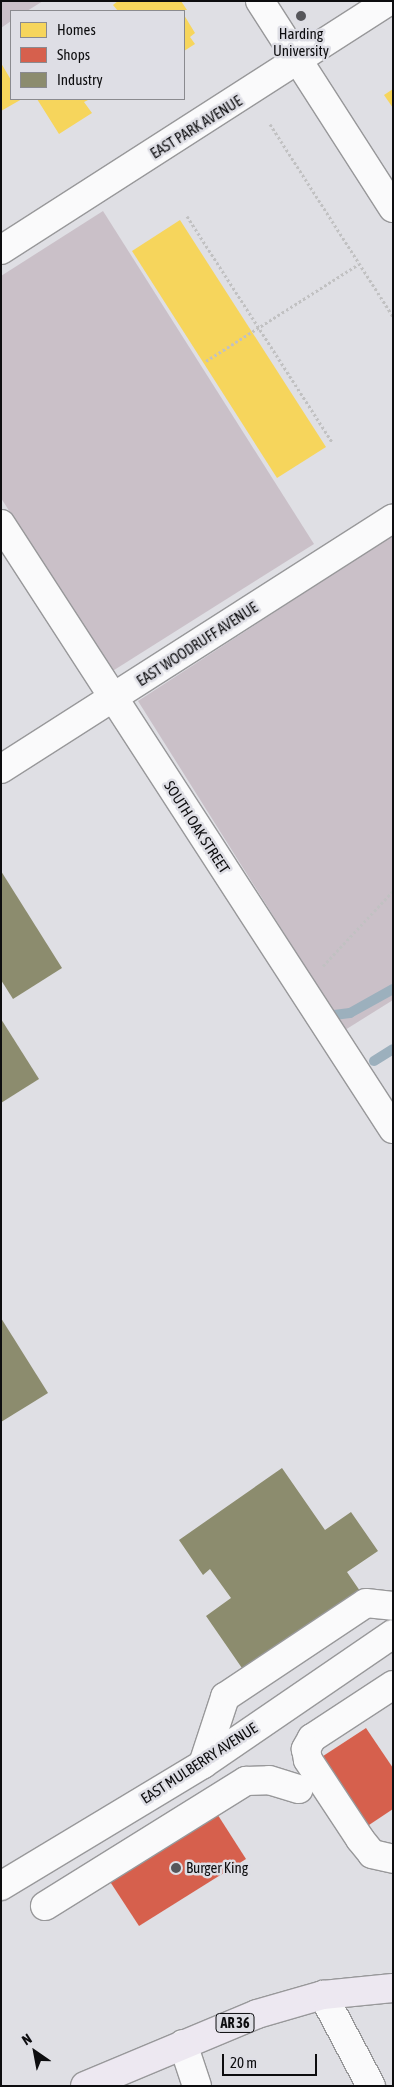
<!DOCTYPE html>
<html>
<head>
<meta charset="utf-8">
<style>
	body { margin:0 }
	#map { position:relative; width:394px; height:2087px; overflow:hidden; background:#dfdfe4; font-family:"Asap Condensed",sans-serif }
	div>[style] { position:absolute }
	.green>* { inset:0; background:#cac0c8 }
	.homes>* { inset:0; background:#f6d55c }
	.shops>* { inset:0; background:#d6604d }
	.industry>* { inset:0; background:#8c8c6e }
	.stream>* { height:10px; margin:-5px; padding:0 5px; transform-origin:5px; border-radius:5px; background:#9cb0bd }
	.path>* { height:3px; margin-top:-1.5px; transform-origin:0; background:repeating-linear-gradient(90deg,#c1c1c2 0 2.5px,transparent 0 5px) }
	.roads { filter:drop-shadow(1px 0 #98989a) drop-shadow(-1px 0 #98989a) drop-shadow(0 1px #98989a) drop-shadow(0 -1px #98989a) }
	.minor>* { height:28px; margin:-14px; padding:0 14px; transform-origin:14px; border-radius:14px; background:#fafafb }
	.major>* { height:28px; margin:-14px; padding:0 14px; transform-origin:14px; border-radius:14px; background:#ede8f1 }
	.dots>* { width:14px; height:14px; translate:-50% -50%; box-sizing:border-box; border:2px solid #dedee5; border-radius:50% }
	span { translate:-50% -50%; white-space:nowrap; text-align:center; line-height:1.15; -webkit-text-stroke:5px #dedee5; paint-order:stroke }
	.shield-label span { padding:1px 4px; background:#dedee5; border:1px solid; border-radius:4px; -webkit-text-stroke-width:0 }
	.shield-label { font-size:14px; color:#0d0d0f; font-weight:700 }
	.poi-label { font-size:15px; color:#0d0d0f }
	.left { translate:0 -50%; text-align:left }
	.street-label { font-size:15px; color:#0d0d0f }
	.frame { position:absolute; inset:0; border:2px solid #0d0d0f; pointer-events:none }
	.legend { position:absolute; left:10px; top:10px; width:175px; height:90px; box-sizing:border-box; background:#dedee5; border:1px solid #8a8a8f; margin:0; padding:6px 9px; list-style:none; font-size:15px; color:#0d0d0f }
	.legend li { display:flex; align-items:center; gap:10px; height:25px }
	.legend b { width:25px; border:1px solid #8a8a8f }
	.north { position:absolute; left:10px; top:2027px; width:50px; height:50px; -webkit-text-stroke:4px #dedee5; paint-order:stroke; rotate:327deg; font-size:14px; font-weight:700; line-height:20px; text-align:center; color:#0d0d0f }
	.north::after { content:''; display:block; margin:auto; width:18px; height:22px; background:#0d0d0f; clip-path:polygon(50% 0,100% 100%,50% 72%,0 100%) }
	.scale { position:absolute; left:222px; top:2054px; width:95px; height:22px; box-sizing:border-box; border:2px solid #0d0d0f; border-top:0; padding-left:6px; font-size:15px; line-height:18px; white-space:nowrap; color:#0d0d0f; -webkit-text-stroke:4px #dedee5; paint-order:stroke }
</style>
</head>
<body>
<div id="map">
	<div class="green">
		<div style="clip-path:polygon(1px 1px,43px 1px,27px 11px,11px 11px,11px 21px,1px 28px)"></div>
		<div style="clip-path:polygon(103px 211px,314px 544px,111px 672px,1px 498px,1px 276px)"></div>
		<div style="clip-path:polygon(393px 535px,393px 1000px,345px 1030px,138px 701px)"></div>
	</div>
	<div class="homes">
		<div style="clip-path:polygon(118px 1px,181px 1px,187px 10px,118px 11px,113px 5px)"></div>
		<div style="clip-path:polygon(184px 15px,195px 33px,190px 37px,195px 44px,184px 51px)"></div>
		<div style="clip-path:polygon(1px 63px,11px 80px,11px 99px,22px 99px,1px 111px)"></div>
		<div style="clip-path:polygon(393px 89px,393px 108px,384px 95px)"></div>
		<div style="clip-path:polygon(37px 99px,90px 99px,84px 102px,92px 113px,59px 134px)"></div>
		<div style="clip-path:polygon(180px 220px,326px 447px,277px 478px,132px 251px)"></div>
	</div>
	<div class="shops">
		<div style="clip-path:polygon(366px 1728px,393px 1768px,393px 1809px,363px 1829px,317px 1760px)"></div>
		<div style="clip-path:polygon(214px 1809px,246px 1859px,139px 1926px,107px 1877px)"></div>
	</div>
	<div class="industry">
		<div style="clip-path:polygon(1px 871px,62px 968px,13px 999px,1px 980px)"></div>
		<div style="clip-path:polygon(1px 1019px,39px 1079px,1px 1103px)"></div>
		<div style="clip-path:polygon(1px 1318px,48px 1393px,1px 1422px)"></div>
		<div style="clip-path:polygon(282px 1468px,325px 1530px,351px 1512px,378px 1551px,347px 1572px,360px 1591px,244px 1671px,206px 1616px,231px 1598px,210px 1569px,203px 1575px,179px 1540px)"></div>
	</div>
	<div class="stream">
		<div style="left:334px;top:1015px;width:16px;rotate:-7deg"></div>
		<div style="left:350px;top:1013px;width:49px;rotate:-29.2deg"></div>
		<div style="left:374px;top:1061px;width:22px;rotate:-32deg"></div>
	</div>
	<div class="path">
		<div style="left:270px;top:124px;width:228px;rotate:57.4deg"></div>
		<div style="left:187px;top:216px;width:269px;rotate:57.3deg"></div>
		<div style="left:206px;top:361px;width:181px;rotate:-32.4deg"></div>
		<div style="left:323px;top:966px;width:103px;rotate:-47deg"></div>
	</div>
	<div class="roads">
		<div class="minor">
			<div style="left:260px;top:1px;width:246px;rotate:57.3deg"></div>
			<div style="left:1px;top:250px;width:461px;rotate:-32.7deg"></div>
			<div style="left:1px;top:524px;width:721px;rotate:57.06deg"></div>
			<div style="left:1px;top:769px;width:465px;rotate:-32.6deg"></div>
			<div style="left:393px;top:1685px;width:97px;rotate:146.8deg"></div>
			<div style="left:312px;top:1738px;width:13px;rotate:119deg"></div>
			<div style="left:306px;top:1749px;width:11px;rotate:80deg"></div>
			<div style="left:308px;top:1760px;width:95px;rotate:56.6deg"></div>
			<div style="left:360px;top:1839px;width:19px;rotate:51deg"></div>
			<div style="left:372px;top:1854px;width:22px;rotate:13deg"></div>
			<div style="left:203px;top:1764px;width:71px;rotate:-71.8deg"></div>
			<div style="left:225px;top:1697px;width:169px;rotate:-33.7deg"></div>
			<div style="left:366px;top:1603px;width:27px;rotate:6deg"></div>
			<div style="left:1px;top:1886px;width:236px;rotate:-31.1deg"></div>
			<div style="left:203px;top:1764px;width:230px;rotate:-34.4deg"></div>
			<div style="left:45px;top:1906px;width:237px;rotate:-31.9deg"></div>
			<div style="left:246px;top:1781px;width:23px;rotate:-2deg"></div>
			<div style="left:269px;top:1780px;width:31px;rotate:17deg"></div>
			<div style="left:323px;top:1995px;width:103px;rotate:62.2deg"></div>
			<div style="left:183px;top:2044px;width:44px;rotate:71.6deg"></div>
		</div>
		<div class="major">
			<div style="left:85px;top:2086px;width:186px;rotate:-22.7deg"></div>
			<div style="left:257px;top:2014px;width:69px;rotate:-16.1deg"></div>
			<div style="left:323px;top:1995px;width:70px;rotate:-5.7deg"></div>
		</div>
	</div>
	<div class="dots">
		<div style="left:301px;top:16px;background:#56565a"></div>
		<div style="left:176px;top:1868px;background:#56565a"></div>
	</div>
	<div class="shield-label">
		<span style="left:235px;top:2023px">AR 36</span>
	</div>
	<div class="poi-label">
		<span style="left:301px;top:42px">Harding<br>University</span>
		<span class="left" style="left:186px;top:1868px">Burger King</span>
	</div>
	<div class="street-label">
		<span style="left:196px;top:127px;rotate:-32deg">EAST PARK AVENUE</span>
		<span style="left:197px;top:644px;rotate:-33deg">EAST WOODRUFF AVENUE</span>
		<span style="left:197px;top:827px;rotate:57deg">SOUTH OAK STREET</span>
		<span style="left:199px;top:1763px;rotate:-33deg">EAST MULBERRY AVENUE</span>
	</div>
	<div class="frame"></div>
	<ul class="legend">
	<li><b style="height:14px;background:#f6d55c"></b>Homes</li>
	<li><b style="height:14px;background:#d6604d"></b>Shops</li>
	<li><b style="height:14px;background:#8c8c6e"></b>Industry</li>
	</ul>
	<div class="north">N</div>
	<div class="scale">20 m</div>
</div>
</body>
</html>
